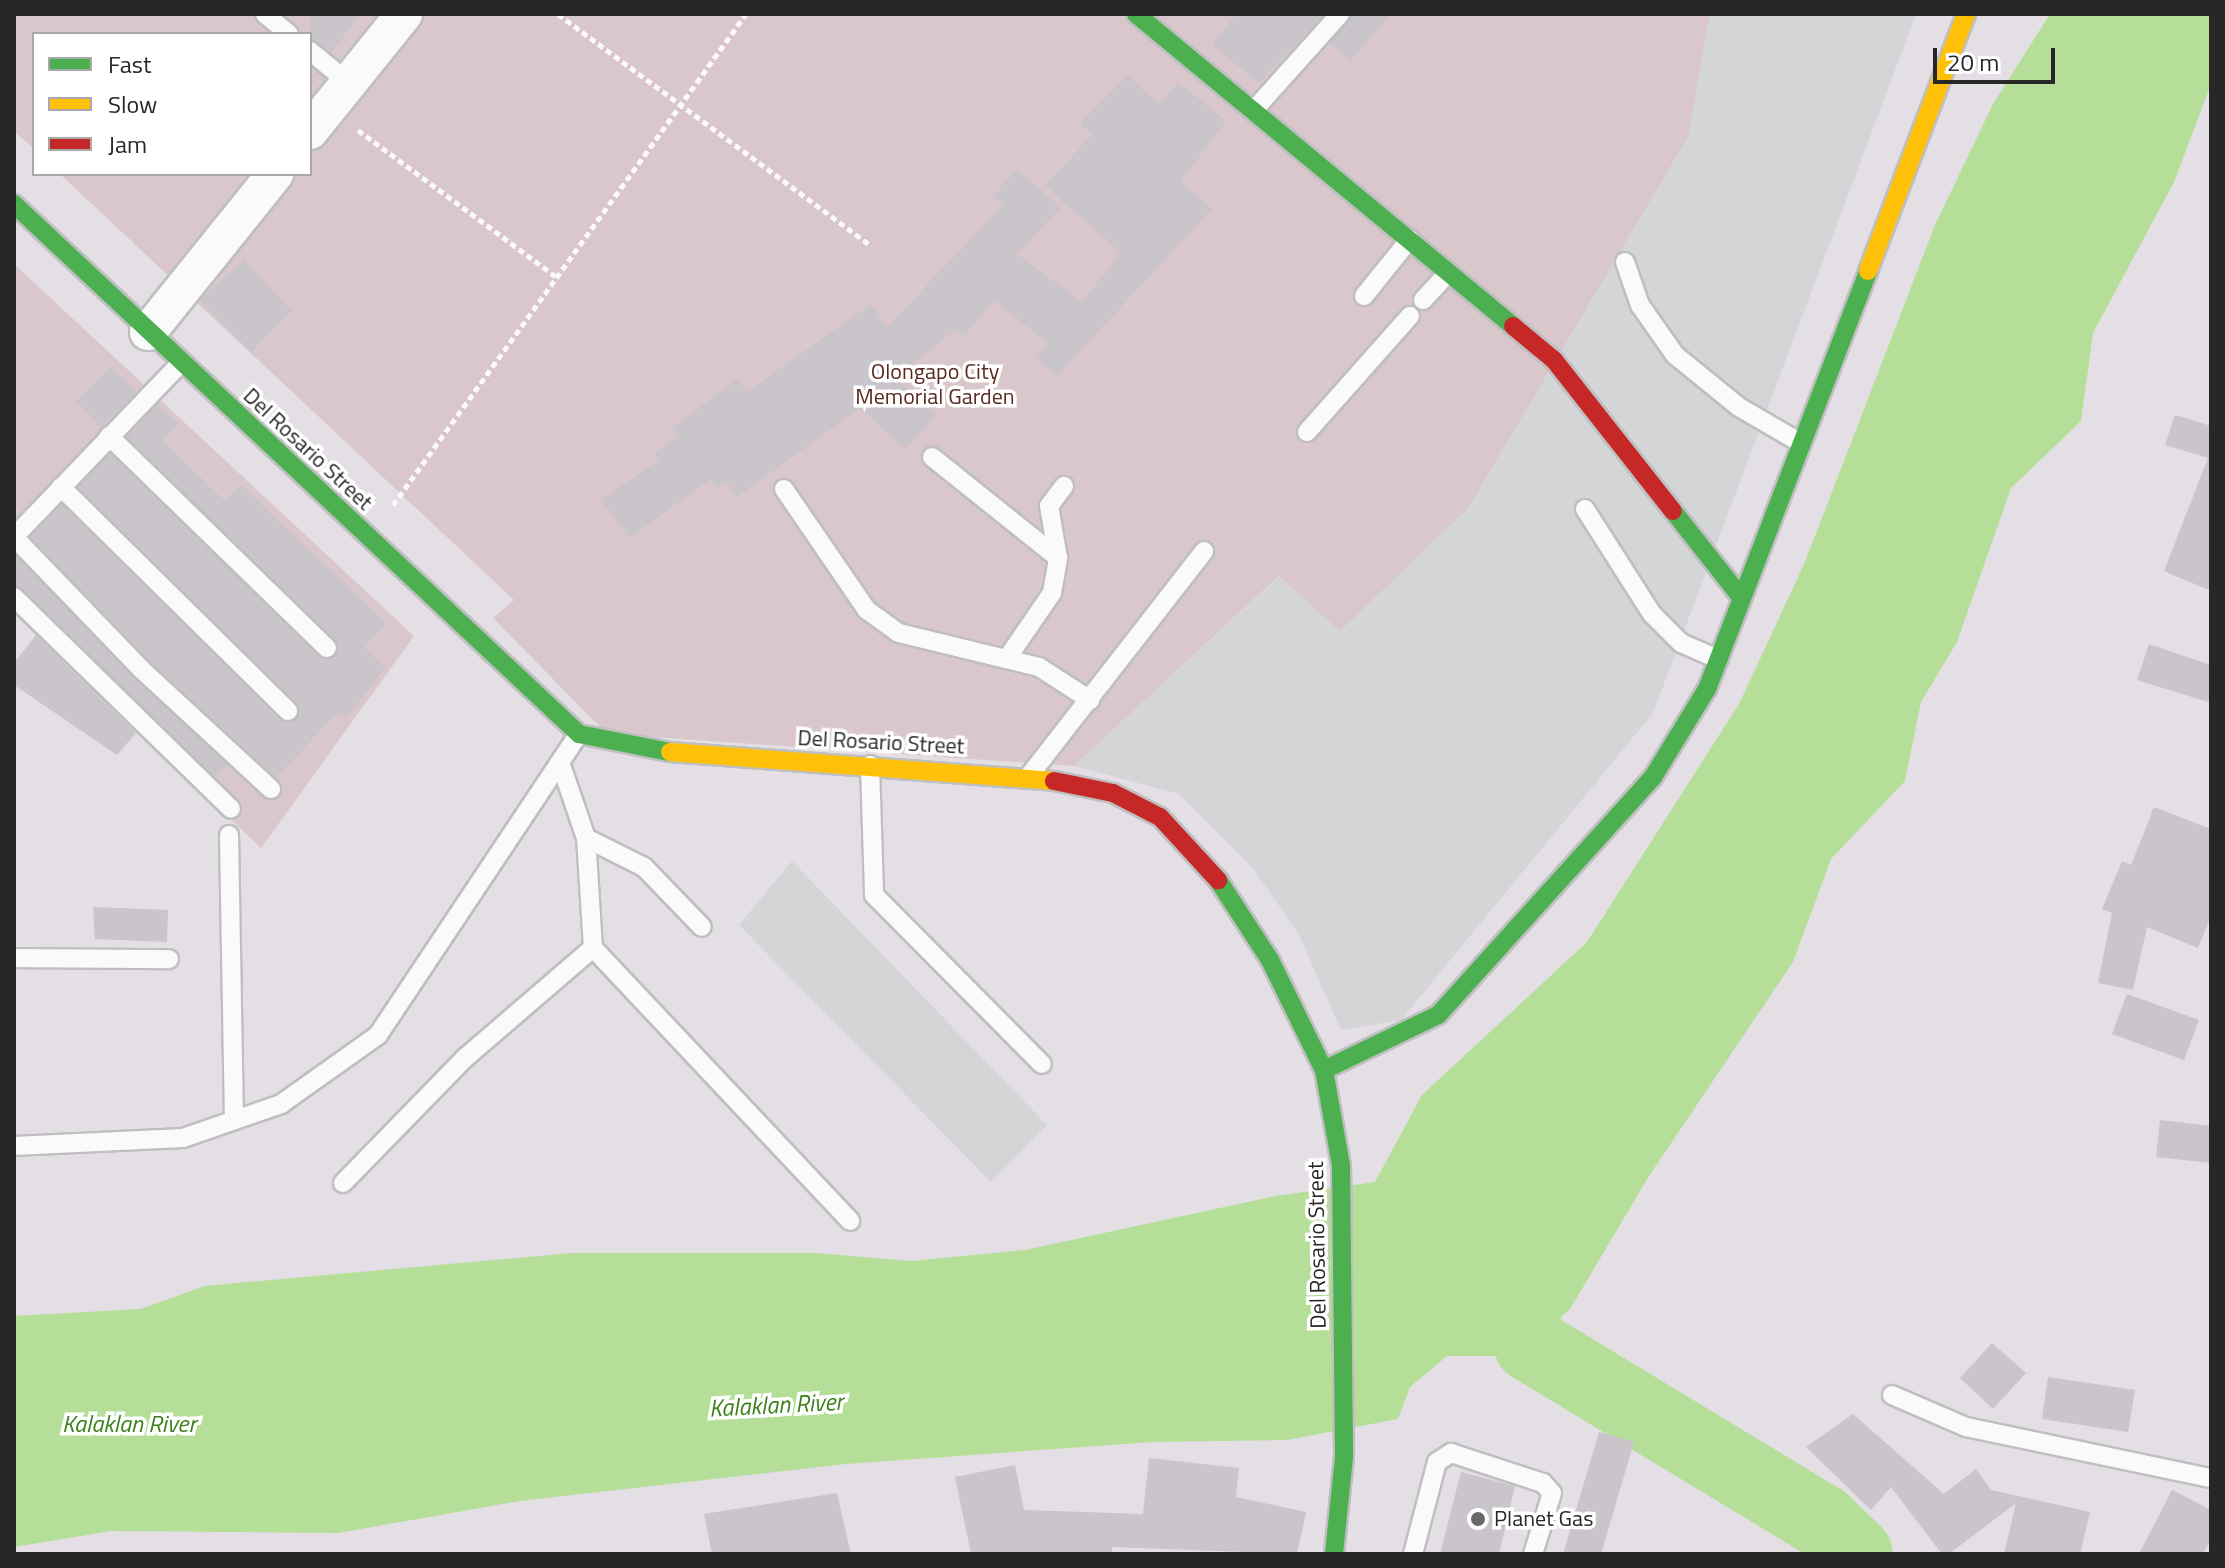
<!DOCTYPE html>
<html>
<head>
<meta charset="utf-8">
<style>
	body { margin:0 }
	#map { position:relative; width:2225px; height:1568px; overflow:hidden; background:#e4dee5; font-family:"Titillium Web",sans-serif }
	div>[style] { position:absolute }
	.industrial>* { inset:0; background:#d4d5d7 }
	.cemetery>* { inset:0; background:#d9c7cc }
	.water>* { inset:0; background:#b5df99 }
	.river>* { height:74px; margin:-37px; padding:0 37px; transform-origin:37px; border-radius:37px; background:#b5df99 }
	.building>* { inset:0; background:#c9c5ca }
	.path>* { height:5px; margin-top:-2.5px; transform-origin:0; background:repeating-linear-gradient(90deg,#fbfafb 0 6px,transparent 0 10px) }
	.roads { filter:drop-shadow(2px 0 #bfbfc0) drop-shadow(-2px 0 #bfbfc0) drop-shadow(0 2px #bfbfc0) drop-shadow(0 -2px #bfbfc0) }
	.lane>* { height:18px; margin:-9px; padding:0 9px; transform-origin:9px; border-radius:9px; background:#fbfafb }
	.street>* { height:36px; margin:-18px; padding:0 18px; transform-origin:18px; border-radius:18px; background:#fbfafb }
	.fast>* { height:18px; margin:-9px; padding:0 9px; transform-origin:9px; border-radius:9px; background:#4caf50 }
	.slow>* { height:18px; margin:-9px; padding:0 9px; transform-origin:9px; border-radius:9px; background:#ffc107 }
	.jam>* { height:18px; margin:-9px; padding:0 9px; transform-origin:9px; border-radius:9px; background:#c62828 }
	.dots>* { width:22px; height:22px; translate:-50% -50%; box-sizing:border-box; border:4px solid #fff; border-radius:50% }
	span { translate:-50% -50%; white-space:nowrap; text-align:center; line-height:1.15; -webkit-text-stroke:7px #fff; paint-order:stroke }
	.park-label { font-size:22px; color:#5b2921 }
	.street-label { font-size:22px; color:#272727 }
	.poi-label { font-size:22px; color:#272727 }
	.left { translate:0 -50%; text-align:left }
	.water-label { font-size:24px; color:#3c811b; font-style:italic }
	.frame { position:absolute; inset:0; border:16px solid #272727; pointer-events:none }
	.legend { position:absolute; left:32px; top:32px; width:280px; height:144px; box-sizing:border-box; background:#fff; border:2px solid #a9a9a9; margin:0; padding:10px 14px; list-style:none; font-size:24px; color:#272727 }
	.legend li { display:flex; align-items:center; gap:16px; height:40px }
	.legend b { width:40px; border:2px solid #a9a9a9 }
	.scale { position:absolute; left:1933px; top:48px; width:122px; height:36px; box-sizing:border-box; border:4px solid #272727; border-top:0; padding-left:10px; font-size:24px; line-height:28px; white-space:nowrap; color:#272727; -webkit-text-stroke:6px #fff; paint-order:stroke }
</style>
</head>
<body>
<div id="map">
	<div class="industrial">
		<div style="clip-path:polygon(1710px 14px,1916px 14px,1653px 713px,1401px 1020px,1341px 1030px,1299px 935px,1253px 868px,1179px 794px,1074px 766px,1280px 576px,1552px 364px,1688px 137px)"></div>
		<div style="clip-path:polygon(792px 861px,1047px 1125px,991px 1182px,739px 925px)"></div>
	</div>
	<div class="cemetery">
		<div style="clip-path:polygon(14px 14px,1710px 14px,1688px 137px,1468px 508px,1340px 631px,1279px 576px,1074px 766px,607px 734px,493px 618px,514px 600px,60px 174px,310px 174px,310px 34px,34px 34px,34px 149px,14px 131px)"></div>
		<div style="clip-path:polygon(14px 264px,414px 636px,261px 848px,14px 613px)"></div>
	</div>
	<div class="water">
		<div style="clip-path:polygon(2050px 14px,2211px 14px,2211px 84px,2174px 182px,2093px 333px,2081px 421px,2011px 488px,1957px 642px,1921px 702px,1905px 781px,1831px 859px,1793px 962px,1649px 1176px,1570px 1309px,1519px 1356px,1447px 1356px,1410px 1387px,1398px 1419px,1287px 1440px,1153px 1442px,846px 1464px,520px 1501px,338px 1533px,112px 1531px,14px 1547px,14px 1316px,141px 1309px,204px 1286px,571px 1253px,815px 1253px,911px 1261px,1025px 1250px,1276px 1196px,1375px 1182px,1422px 1095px,1587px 942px,1739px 704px,1805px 562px,1935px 225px,1993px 104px)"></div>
	</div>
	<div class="river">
		<div style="left:1495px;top:1248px;width:103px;rotate:69.6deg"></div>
		<div style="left:1531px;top:1345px;width:340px;rotate:31.2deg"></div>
		<div style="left:1822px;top:1521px;width:47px;rotate:44.1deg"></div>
	</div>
	<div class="building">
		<div style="clip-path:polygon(310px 14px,361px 14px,331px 52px,310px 39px)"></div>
		<div style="clip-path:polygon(1236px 14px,1324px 14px,1259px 83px,1212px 45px)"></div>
		<div style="clip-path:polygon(1352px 14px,1391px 14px,1350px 61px,1330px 43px)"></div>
		<div style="clip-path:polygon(1127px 75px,1159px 104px,1178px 82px,1226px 121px,1180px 182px,1212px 209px,1057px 376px,1036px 358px,1048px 343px,994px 301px,963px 337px,955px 330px,896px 378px,937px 415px,905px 449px,860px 408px,737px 497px,726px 482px,718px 488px,711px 479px,629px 538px,601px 500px,659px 460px,654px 453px,678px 436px,672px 428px,737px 379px,747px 392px,871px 304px,887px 327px,1003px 205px,993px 196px,1017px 169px,1061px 208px,1017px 254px,1082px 302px,1121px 253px,1045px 185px,1092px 135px,1080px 124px)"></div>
		<div style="clip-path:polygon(244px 260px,292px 311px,251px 352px,200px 300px)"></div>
		<div style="clip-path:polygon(111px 367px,137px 392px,101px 427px,76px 402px)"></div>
		<div style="clip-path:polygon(157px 405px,179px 424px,163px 440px,225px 501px,241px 485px,387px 624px,364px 648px,386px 667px,346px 718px,339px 712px,276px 777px,149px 660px,31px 537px,62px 505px,280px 720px,297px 719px,296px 702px,78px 487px,110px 454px,319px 657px,336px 656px,335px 639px,127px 437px)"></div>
		<div style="clip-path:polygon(2175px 415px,2211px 426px,2211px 591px,2164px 571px,2208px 458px,2165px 445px)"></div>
		<div style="clip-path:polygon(14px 554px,227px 765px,215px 777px,14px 585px)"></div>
		<div style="clip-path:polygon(36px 635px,136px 733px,117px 755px,14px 685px,14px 663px)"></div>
		<div style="clip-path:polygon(2149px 644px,2211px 665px,2211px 703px,2137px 680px)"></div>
		<div style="clip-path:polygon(2154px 807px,2211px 829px,2211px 916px,2198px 948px,2147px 927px,2133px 990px,2098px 983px,2112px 913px,2102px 909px,2122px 861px,2131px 865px)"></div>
		<div style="clip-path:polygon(93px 907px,168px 910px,167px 942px,95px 939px)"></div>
		<div style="clip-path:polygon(2127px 994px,2199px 1020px,2184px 1060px,2112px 1034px)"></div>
		<div style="clip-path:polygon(2160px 1120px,2211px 1126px,2211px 1163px,2156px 1157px)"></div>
		<div style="clip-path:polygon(1992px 1343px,2026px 1373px,1993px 1409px,1960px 1378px)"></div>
		<div style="clip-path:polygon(2048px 1377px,2135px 1390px,2128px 1432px,2042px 1419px)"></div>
		<div style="clip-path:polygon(1853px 1414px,1944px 1494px,1976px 1469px,1991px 1490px,2090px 1512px,2080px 1554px,2004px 1554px,2016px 1503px,1949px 1554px,1942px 1554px,1891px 1487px,1871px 1510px,1806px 1447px)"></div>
		<div style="clip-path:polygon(1599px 1432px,1634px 1442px,1601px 1554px,1563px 1554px)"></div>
		<div style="clip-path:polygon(1149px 1458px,1239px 1468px,1236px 1497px,1306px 1512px,1297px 1554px,1112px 1547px,1112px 1554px,971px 1554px,955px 1477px,1015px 1465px,1024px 1510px,1143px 1514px)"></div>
		<div style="clip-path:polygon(1461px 1472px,1515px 1486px,1499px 1554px,1440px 1554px)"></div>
		<div style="clip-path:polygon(2172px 1490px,2211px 1510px,2211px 1539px,2203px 1554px,2139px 1554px)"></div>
		<div style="clip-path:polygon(837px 1493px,851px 1554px,712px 1554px,704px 1514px)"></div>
	</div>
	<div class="path">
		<div style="left:558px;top:14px;width:390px;rotate:36.5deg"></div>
		<div style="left:358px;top:130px;width:247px;rotate:36.5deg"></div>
		<div style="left:393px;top:505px;width:605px;rotate:-54.29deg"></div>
	</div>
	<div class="roads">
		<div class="lane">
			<div style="left:265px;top:14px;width:31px;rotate:40deg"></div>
			<div style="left:310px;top:51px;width:50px;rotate:39.4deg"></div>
			<div style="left:1253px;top:111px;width:130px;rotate:-48.1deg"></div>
			<div style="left:1625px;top:262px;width:46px;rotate:70.8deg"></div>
			<div style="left:1640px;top:305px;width:61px;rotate:55deg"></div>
			<div style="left:1675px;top:355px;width:82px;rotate:39.1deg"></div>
			<div style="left:1739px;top:407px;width:69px;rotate:30.3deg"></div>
			<div style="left:1364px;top:296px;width:73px;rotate:-51.1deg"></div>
			<div style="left:1423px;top:300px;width:37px;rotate:-47deg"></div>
			<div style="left:1307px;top:432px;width:155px;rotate:-48.4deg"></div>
			<div style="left:109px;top:436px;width:304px;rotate:44.2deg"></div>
			<div style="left:932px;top:457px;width:161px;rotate:38.7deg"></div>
			<div style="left:61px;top:487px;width:319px;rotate:44.6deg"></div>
			<div style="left:784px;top:489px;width:147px;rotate:55.6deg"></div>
			<div style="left:867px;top:610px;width:39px;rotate:36deg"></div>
			<div style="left:899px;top:633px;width:144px;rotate:13.7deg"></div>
			<div style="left:1039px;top:667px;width:61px;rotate:32.9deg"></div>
			<div style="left:1585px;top:509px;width:125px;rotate:57.5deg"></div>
			<div style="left:1652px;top:614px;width:41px;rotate:45deg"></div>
			<div style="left:1681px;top:643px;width:40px;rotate:23.4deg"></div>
			<div style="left:14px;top:537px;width:183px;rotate:46.1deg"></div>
			<div style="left:141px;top:669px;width:177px;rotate:42.7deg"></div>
			<div style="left:14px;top:537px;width:241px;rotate:-46.2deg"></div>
			<div style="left:14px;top:597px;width:303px;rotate:44.3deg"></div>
			<div style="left:1008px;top:657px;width:78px;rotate:-55.5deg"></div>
			<div style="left:1052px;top:593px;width:36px;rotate:-80deg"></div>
			<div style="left:1058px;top:558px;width:53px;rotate:-99.8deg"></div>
			<div style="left:1049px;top:506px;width:25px;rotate:-53deg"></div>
			<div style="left:870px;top:765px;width:130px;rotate:88.2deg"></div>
			<div style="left:874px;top:895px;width:238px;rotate:45.2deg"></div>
			<div style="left:1029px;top:776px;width:285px;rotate:-52.1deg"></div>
			<div style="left:229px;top:835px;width:285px;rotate:89deg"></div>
			<div style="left:586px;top:838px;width:65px;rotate:26.6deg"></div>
			<div style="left:644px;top:867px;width:83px;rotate:46deg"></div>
			<div style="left:593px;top:948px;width:375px;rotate:46.7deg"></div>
			<div style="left:14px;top:958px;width:155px;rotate:0.4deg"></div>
			<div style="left:14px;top:1146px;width:169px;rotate:-2.7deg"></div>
			<div style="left:183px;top:1138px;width:104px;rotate:-19.1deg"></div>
			<div style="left:281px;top:1104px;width:119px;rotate:-35.4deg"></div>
			<div style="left:378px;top:1035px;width:362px;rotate:-56.3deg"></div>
			<div style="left:343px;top:1183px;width:175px;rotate:-45.7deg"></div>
			<div style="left:465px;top:1058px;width:169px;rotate:-40.7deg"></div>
			<div style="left:593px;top:948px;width:110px;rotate:-93.6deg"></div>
			<div style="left:586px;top:838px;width:80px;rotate:-108.9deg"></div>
			<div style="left:1892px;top:1395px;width:81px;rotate:23.4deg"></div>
			<div style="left:1966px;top:1427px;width:250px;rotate:11.8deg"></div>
			<div style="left:1413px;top:1554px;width:95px;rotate:-75.4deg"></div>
			<div style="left:1437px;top:1462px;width:17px;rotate:-33deg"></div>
			<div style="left:1451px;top:1453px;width:97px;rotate:18.1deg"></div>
			<div style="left:1543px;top:1483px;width:13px;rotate:48deg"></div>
			<div style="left:1552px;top:1493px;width:64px;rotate:107.3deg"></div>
		</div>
		<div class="street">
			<div style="left:310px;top:131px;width:150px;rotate:-51.2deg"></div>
			<div style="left:148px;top:332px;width:203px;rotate:-51.2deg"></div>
		</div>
		<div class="fast">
			<div style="left:1136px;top:14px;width:489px;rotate:39.6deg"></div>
			<div style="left:14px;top:204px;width:775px;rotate:43.17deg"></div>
			<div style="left:579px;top:734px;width:93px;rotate:11.2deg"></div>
			<div style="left:1673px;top:511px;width:110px;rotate:51.7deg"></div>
			<div style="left:1218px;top:880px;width:95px;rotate:57deg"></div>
			<div style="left:1270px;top:960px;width:123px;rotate:63.9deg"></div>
			<div style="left:1324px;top:1070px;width:97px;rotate:79.9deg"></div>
			<div style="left:1341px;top:1165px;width:292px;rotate:89.4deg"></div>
			<div style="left:1344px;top:1457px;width:98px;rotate:95.9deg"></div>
			<div style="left:1324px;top:1070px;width:127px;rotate:-25.8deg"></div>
			<div style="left:1438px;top:1015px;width:321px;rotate:-47.9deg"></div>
			<div style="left:1653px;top:777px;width:103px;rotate:-58.5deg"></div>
			<div style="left:1707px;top:689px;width:448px;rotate:-68.9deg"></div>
		</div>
		<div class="slow">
			<div style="left:1868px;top:271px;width:275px;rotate:-69.1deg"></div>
			<div style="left:670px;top:752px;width:385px;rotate:4.3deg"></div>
		</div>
		<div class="jam">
			<div style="left:1513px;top:326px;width:53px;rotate:39.7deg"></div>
			<div style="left:1554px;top:360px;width:192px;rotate:51.8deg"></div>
			<div style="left:1054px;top:781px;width:60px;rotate:11.5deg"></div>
			<div style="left:1113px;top:793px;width:53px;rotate:27.1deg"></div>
			<div style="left:1160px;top:817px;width:86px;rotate:47.4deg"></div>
		</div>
	</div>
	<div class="dots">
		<div style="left:1478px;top:1519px;background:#69676a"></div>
	</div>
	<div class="park-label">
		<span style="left:935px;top:384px">Olongapo City<br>Memorial Garden</span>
	</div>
	<div class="street-label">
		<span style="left:308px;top:449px;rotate:43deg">Del Rosario Street</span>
		<span style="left:881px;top:742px;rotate:3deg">Del Rosario Street</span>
		<span style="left:1317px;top:1245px;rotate:-91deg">Del Rosario Street</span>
	</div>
	<div class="poi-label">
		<span class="left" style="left:1494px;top:1519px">Planet Gas</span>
	</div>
	<div class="water-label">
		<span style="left:776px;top:1405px;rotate:-3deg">Kalaklan River</span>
		<span style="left:129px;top:1424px">Kalaklan River</span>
	</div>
	<div class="frame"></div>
	<ul class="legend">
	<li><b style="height:10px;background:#4caf50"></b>Fast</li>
	<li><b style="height:10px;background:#ffc107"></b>Slow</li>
	<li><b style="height:10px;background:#c62828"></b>Jam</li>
	</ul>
	<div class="scale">20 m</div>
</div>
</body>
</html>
